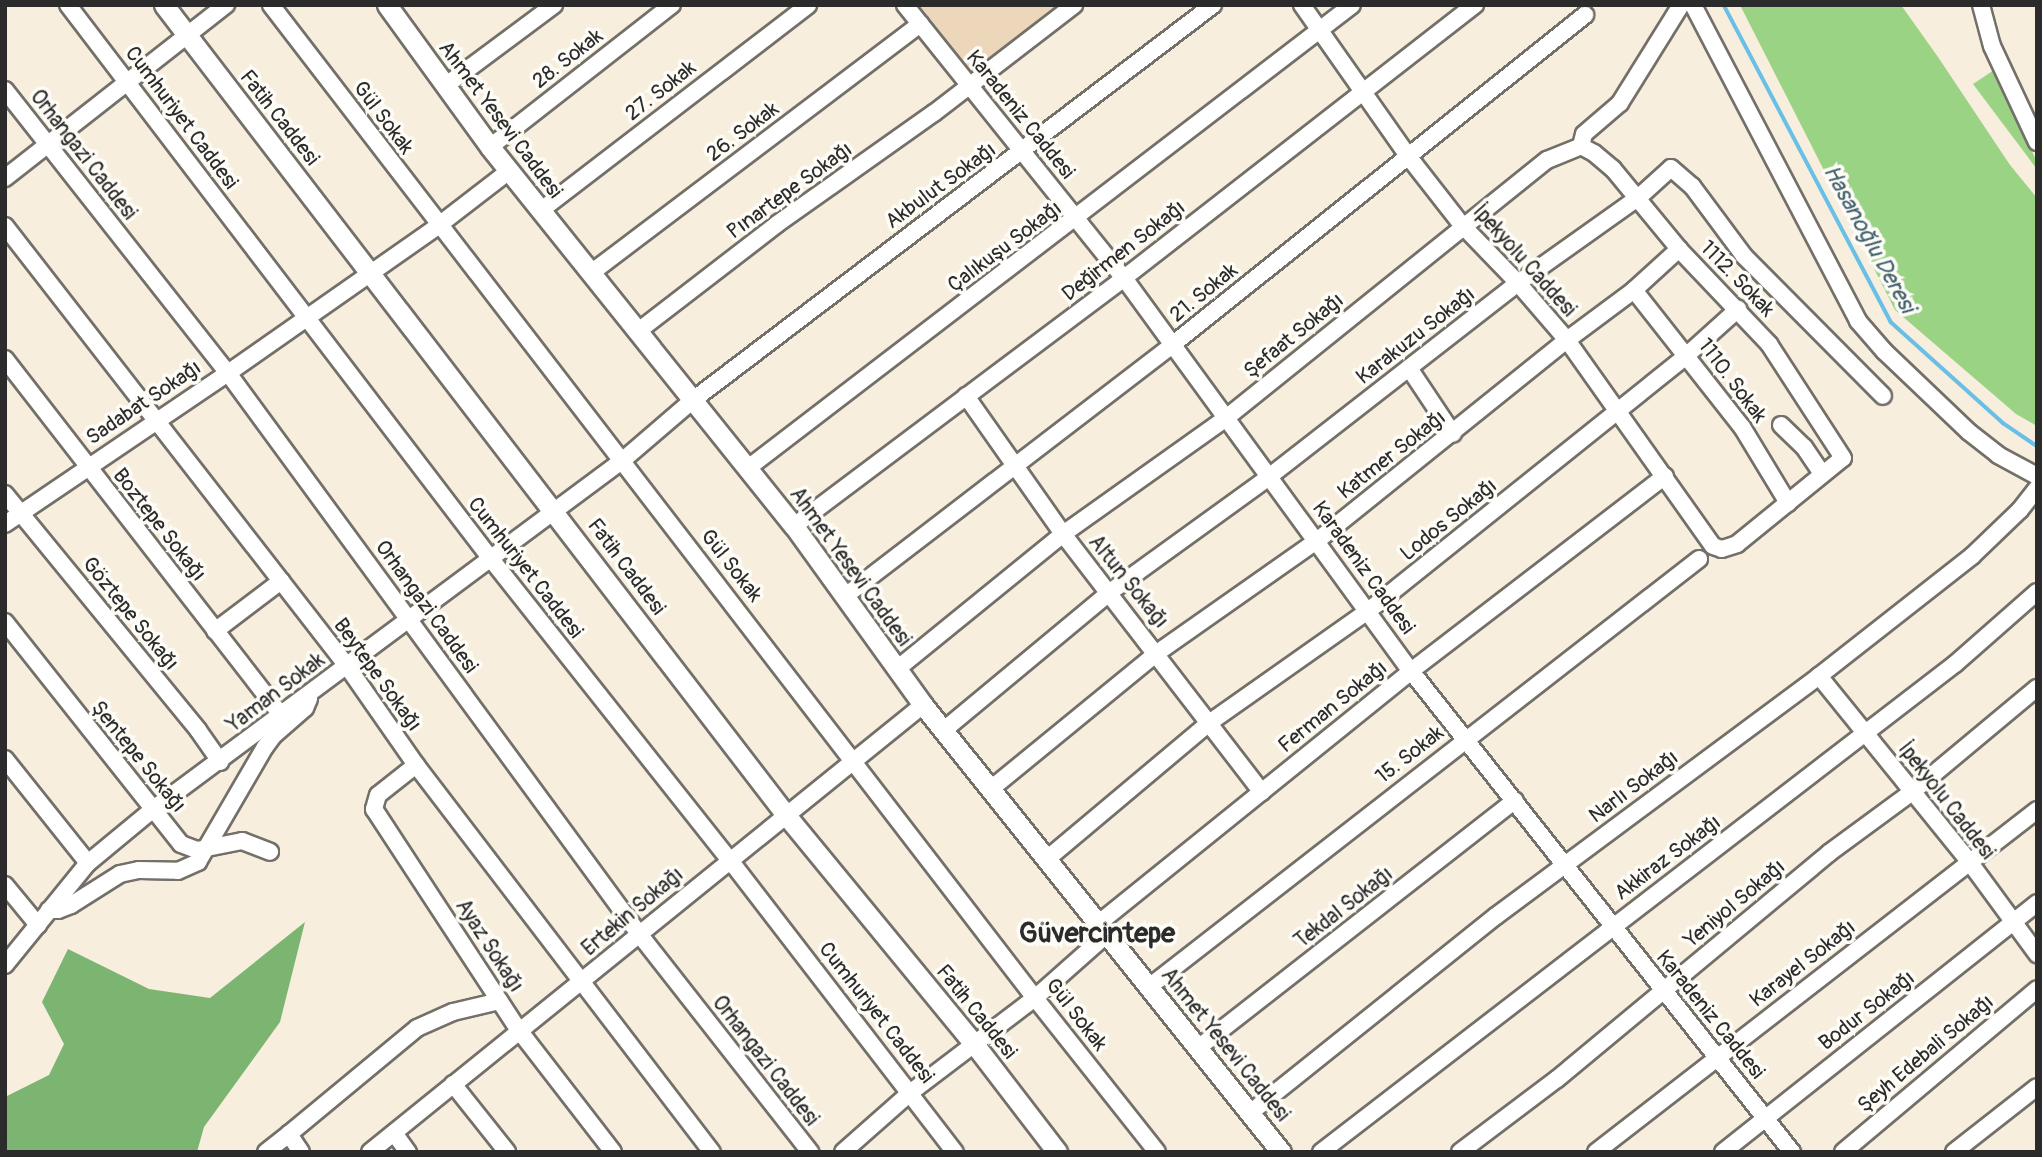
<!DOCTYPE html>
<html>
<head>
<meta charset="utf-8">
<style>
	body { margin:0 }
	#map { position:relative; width:2042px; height:1157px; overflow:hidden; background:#f8eedd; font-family:Pangolin,sans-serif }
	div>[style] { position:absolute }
	.built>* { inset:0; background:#edd7bb }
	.green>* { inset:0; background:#9bd385 }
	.forest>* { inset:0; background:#7cb572 }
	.stream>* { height:3.5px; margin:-1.75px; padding:0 1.75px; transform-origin:1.75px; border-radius:1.75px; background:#69bfe6 }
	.roads { filter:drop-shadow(2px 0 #736f69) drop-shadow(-2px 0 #736f69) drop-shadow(0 2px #736f69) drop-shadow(0 -2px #736f69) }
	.minor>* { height:16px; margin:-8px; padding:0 8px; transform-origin:8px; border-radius:8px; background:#fff }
	.major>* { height:19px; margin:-9.5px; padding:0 9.5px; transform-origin:9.5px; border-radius:9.5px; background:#fff }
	span { translate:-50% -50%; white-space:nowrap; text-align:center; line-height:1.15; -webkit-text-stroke:7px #fdfcf7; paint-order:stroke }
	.street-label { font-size:21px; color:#2b2b2b }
	.water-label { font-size:23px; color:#415f6c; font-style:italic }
	.district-label { font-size:28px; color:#2b2b2b; font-weight:700 }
	.frame { position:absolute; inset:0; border:7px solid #2b2b2b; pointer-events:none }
</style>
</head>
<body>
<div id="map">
	<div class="built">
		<div style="clip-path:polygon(913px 5px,1071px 5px,971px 81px)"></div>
	</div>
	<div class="green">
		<div style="clip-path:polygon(1740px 5px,1901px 5px,1938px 57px,2010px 165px,2037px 198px,2037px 426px,2016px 414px,1895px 310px)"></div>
		<div style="clip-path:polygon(1994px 70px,2037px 162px,2036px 168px,1973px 84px)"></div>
	</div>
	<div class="forest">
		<div style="clip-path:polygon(305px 922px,280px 1022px,204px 1127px,197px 1152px,5px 1152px,5px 1097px,49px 1075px,64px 1044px,42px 1002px,68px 949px,149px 989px,210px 998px)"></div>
	</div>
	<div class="stream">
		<div style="left:1724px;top:5px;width:358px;rotate:62.2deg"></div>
		<div style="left:1891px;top:322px;width:151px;rotate:42deg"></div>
		<div style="left:2003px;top:423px;width:41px;rotate:34.1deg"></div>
	</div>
	<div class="roads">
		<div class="minor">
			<div style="left:68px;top:5px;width:697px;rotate:52.64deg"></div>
			<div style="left:491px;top:559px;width:383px;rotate:51.6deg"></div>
			<div style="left:729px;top:859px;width:370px;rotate:52.4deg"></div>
			<div style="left:271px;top:5px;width:1253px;rotate:52.43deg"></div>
			<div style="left:1035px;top:998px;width:196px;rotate:51.6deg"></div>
			<div style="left:905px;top:5px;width:350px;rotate:51.3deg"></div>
			<div style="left:1124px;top:278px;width:487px;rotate:53.9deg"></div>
			<div style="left:1411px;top:671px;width:614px;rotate:51.62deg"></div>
			<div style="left:1302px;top:5px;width:184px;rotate:54.9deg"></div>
			<div style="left:1408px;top:156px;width:88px;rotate:52deg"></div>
			<div style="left:1462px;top:225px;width:81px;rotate:46deg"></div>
			<div style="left:1518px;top:283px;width:75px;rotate:49.3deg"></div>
			<div style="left:1567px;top:340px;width:252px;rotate:54.7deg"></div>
			<div style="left:1713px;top:546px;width:9px;rotate:18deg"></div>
			<div style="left:1722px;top:549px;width:16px;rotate:-18deg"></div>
			<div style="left:1737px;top:544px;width:136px;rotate:-39.1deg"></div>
			<div style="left:1843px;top:458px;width:136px;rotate:-123deg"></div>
			<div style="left:1769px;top:344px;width:131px;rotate:-133.5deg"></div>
			<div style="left:1679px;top:249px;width:104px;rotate:-129.5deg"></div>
			<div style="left:1613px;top:169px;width:25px;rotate:-140deg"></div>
			<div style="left:1594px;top:153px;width:15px;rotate:-152deg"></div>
			<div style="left:1693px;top:5px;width:356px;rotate:62.4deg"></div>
			<div style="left:1858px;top:321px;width:40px;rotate:49deg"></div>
			<div style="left:1884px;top:351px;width:117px;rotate:43.6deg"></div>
			<div style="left:1969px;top:432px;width:37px;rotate:38deg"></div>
			<div style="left:1998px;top:455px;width:44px;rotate:28.3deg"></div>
			<div style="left:1981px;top:5px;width:42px;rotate:75deg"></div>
			<div style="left:1992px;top:46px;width:106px;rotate:64.9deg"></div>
			<div style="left:445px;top:86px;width:136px;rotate:-36.6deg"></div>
			<div style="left:5px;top:90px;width:360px;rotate:51.8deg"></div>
			<div style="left:228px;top:373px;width:697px;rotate:53.76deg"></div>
			<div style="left:640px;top:935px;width:276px;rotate:51.9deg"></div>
			<div style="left:1581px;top:146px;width:12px;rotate:-76deg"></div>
			<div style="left:1584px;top:134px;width:48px;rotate:-40.7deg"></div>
			<div style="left:1620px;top:103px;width:115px;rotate:-58.1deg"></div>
			<div style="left:490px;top:147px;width:231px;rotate:-38deg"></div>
			<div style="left:5px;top:178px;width:281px;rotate:-38.1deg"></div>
			<div style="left:540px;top:211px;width:338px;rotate:-37.5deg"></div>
			<div style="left:5px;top:226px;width:557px;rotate:52.14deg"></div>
			<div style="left:347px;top:666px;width:121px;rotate:55.1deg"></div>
			<div style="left:416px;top:765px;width:487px;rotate:52.6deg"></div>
			<div style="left:591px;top:273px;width:413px;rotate:-37.1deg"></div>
			<div style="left:1634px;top:290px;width:174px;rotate:51.8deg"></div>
			<div style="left:1742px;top:427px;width:89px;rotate:58.8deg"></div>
			<div style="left:637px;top:332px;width:177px;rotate:-37.6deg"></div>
			<div style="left:777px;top:224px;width:192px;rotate:-35.3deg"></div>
			<div style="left:934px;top:113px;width:177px;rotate:-37.6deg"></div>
			<div style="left:5px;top:359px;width:450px;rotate:52.2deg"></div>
			<div style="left:1409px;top:368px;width:79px;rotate:56.3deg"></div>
			<div style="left:966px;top:396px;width:169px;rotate:54.9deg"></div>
			<div style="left:1063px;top:534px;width:326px;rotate:52.4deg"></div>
			<div style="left:1781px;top:425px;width:32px;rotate:44deg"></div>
			<div style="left:1804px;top:447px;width:32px;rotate:56deg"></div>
			<div style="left:748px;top:468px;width:761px;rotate:-37.47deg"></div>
			<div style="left:5px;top:494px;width:305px;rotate:50.7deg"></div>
			<div style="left:198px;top:730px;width:39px;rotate:55deg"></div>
			<div style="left:5px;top:524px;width:269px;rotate:-34.1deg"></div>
			<div style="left:228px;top:373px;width:258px;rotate:-35deg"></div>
			<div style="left:439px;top:225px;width:88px;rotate:-37.6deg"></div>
			<div style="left:794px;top:526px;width:413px;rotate:-36.9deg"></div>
			<div style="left:1124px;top:278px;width:445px;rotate:-37.9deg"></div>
			<div style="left:844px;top:597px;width:414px;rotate:-37.5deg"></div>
			<div style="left:1172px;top:345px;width:529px;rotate:-38.63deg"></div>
			<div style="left:5px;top:622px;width:283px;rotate:51.6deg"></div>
			<div style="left:181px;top:844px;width:17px;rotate:21deg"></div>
			<div style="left:197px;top:850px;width:46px;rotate:-11.3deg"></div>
			<div style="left:242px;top:841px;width:30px;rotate:21deg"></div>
			<div style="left:215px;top:631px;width:83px;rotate:-37.1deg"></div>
			<div style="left:897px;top:669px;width:214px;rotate:-39.1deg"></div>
			<div style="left:1063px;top:534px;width:200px;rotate:-35.4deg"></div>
			<div style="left:1226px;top:418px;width:412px;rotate:-38.8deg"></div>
			<div style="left:1547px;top:160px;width:37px;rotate:-22deg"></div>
			<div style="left:1819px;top:676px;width:237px;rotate:51deg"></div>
			<div style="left:1968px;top:860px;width:117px;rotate:53.7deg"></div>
			<div style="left:944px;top:730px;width:216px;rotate:-39.7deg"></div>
			<div style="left:1110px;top:592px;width:198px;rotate:-35.9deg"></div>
			<div style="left:1270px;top:476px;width:314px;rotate:-37.9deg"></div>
			<div style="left:1518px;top:283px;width:148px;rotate:-35.4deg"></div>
			<div style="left:1639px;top:197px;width:43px;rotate:-42.2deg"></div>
			<div style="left:1671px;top:168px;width:28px;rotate:41deg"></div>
			<div style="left:1692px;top:186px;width:87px;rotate:53.4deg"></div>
			<div style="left:1744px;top:256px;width:197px;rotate:45.2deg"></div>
			<div style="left:5px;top:759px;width:133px;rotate:51.4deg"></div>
			<div style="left:416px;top:765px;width:48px;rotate:141.7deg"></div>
			<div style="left:378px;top:795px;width:15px;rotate:106deg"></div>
			<div style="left:374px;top:809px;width:263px;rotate:56.8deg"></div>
			<div style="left:518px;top:1029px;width:155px;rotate:52.3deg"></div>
			<div style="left:992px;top:788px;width:213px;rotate:-39.3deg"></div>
			<div style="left:1157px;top:653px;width:197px;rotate:-35.1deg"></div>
			<div style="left:1318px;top:540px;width:319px;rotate:-38.8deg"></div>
			<div style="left:1567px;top:340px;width:84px;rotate:-36.7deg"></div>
			<div style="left:1634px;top:290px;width:61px;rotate:-42.3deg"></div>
			<div style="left:1047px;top:859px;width:212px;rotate:-40deg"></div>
			<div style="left:1209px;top:723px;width:194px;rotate:-35.2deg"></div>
			<div style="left:1368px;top:611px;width:409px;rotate:-38.7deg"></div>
			<div style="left:1687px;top:355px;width:69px;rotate:-42deg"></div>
			<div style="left:5px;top:885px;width:52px;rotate:50.5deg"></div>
			<div style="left:49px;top:910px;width:9px"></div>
			<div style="left:58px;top:910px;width:14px;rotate:-21deg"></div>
			<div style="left:71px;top:905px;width:58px;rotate:-32.3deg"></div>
			<div style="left:120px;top:874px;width:19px;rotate:-12deg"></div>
			<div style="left:139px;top:870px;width:39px;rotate:1deg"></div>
			<div style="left:178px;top:871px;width:22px;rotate:-24deg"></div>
			<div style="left:198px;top:862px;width:133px;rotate:-59.8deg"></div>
			<div style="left:265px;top:747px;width:14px;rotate:-54deg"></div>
			<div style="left:273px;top:736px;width:43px;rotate:-41.2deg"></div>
			<div style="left:305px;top:708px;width:10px;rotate:-66deg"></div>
			<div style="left:1099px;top:923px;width:401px;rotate:-38.9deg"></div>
			<div style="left:1411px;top:671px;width:320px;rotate:-37.5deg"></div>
			<div style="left:5px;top:965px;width:132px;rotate:-50.9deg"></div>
			<div style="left:88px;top:863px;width:83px;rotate:-39.6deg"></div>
			<div style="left:152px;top:810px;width:587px;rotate:-36.62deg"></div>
			<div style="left:623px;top:460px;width:92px;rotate:-40.6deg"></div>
			<div style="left:693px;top:400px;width:653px;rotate:-37.22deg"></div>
			<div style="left:1149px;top:987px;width:697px;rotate:-37.89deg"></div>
			<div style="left:1198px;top:1048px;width:402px;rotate:-38deg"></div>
			<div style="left:453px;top:1084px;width:87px;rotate:51.5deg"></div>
			<div style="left:1250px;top:1113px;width:315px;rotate:-38.7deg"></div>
			<div style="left:1496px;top:916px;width:402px;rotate:-36.6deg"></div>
			<div style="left:1819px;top:676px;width:194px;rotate:-38.1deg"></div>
			<div style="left:1972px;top:556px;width:66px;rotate:-43.8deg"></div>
			<div style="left:2020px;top:510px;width:28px;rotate:-52deg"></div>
			<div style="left:394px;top:1133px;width:24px;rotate:54deg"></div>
			<div style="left:266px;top:1152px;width:29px;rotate:-38deg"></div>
			<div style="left:301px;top:1152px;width:22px;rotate:-124deg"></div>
			<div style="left:289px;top:1134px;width:166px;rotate:-39.6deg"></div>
			<div style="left:417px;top:1028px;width:39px;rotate:-24deg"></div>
			<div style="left:453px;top:1012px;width:48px;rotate:-13.2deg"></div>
			<div style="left:370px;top:1152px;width:711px;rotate:-38.95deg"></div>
			<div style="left:843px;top:1152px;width:91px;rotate:-41.4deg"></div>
			<div style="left:911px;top:1092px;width:156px;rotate:-37.2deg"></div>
			<div style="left:1035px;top:998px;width:96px;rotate:-41.6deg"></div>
			<div style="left:1321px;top:1152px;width:800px;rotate:-37.59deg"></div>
			<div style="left:1955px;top:664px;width:109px;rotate:-41.3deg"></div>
			<div style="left:1460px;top:1152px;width:121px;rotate:-37deg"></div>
			<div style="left:1557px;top:1079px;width:354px;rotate:-39.7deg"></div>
			<div style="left:1829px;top:853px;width:103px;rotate:-36.3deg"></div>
			<div style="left:1912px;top:792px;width:163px;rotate:-39.8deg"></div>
			<div style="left:1596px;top:1152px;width:558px;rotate:-37.79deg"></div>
			<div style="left:1723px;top:1152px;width:401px;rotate:-38.4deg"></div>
			<div style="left:1843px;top:1152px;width:253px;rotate:-40deg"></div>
			<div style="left:1954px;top:1152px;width:105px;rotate:-38.1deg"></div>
		</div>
		<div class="major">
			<div style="left:164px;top:5px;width:1021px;rotate:52.48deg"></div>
			<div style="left:786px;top:815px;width:298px;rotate:50.6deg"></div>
			<div style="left:975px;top:1045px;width:135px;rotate:52.5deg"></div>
			<div style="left:387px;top:5px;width:175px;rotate:54deg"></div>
			<div style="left:490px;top:147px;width:486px;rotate:51.3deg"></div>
			<div style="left:794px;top:526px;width:221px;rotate:54.2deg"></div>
			<div style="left:923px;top:705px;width:573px;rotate:51.31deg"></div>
		</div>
	</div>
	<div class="street-label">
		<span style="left:568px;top:59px;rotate:-38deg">28. Sokak</span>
		<span style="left:661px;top:91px;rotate:-38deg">27. Sokak</span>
		<span style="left:1020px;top:115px;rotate:51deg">Karadeniz Caddesi</span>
		<span style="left:181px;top:118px;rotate:53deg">Cumhuriyet Caddesi</span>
		<span style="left:279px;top:118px;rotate:52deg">Fatih Caddesi</span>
		<span style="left:383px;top:118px;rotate:53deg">Gül Sokak</span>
		<span style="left:500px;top:120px;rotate:53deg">Ahmet Yesevi Caddesi</span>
		<span style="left:743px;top:132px;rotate:-37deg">26. Sokak</span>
		<span style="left:83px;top:155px;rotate:52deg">Orhangazi Caddesi</span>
		<span style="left:941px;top:186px;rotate:-36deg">Akbulut Sokağı</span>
		<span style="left:790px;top:191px;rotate:-36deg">Pınartepe Sokağı</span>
		<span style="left:1005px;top:247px;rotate:-37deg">Çalıkuşu Sokağı</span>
		<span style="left:1124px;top:251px;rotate:-38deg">Değirmen Sokağı</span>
		<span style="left:1524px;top:261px;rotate:48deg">İpekyolu Caddesi</span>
		<span style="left:1737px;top:279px;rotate:46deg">1112. Sokak</span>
		<span style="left:1204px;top:293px;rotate:-39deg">21. Sokak</span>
		<span style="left:1294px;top:336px;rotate:-39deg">Şefaat Sokağı</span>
		<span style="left:1416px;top:336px;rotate:-38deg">Karakuzu Sokağı</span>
		<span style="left:1732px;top:381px;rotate:53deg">1110. Sokak</span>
		<span style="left:144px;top:403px;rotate:-34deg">Sadabat Sokağı</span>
		<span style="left:1392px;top:455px;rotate:-38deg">Katmer Sokağı</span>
		<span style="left:1449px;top:520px;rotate:-39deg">Lodos Sokağı</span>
		<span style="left:159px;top:525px;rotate:52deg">Boztepe Sokağı</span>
		<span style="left:731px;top:566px;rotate:52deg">Gül Sokak</span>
		<span style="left:626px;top:567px;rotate:53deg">Fatih Caddesi</span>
		<span style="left:850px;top:567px;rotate:54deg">Ahmet Yesevi Caddesi</span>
		<span style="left:525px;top:568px;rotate:52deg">Cumhuriyet Caddesi</span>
		<span style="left:1363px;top:568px;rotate:54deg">Karadeniz Caddesi</span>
		<span style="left:1128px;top:582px;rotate:51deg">Altun Sokağı</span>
		<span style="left:426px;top:607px;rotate:54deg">Orhangazi Caddesi</span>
		<span style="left:130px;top:614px;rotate:51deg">Göztepe Sokağı</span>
		<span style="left:377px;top:675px;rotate:54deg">Beytepe Sokağı</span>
		<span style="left:276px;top:693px;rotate:-37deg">Yaman Sokak</span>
		<span style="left:1333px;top:707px;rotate:-39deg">Ferman Sokağı</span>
		<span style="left:1410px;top:755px;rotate:-38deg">15. Sokak</span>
		<span style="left:138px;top:757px;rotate:51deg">Şentepe Sokağı</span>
		<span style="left:1634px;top:787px;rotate:-37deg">Narlı Sokağı</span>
		<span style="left:1946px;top:801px;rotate:52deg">İpekyolu Caddesi</span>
		<span style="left:1668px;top:858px;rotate:-37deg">Akkiraz Sokağı</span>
		<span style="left:1735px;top:904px;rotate:-40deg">Yeniyol Sokağı</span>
		<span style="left:1344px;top:908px;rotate:-38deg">Tekdal Sokağı</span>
		<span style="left:633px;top:912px;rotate:-40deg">Ertekin Sokağı</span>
		<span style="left:489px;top:946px;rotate:57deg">Ayaz Sokağı</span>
		<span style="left:1803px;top:964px;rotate:-38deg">Karayel Sokağı</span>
		<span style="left:1867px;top:1011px;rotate:-38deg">Bodur Sokağı</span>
		<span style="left:976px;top:1012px;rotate:51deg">Fatih Caddesi</span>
		<span style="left:876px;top:1013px;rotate:52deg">Cumhuriyet Caddesi</span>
		<span style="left:1076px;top:1015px;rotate:52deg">Gül Sokak</span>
		<span style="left:1710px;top:1015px;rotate:51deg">Karadeniz Caddesi</span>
		<span style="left:1225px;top:1045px;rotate:51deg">Ahmet Yesevi Caddesi</span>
		<span style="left:1926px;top:1054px;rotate:-40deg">Şeyh Edebali Sokağı</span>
		<span style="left:765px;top:1061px;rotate:52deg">Orhangazi Caddesi</span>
	</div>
	<div class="water-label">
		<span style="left:1869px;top:239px;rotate:61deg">Hasanoğlu Deresi</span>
	</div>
	<div class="district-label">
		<span style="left:1097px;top:934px">Güvercintepe</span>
	</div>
	<div class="frame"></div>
</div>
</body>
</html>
